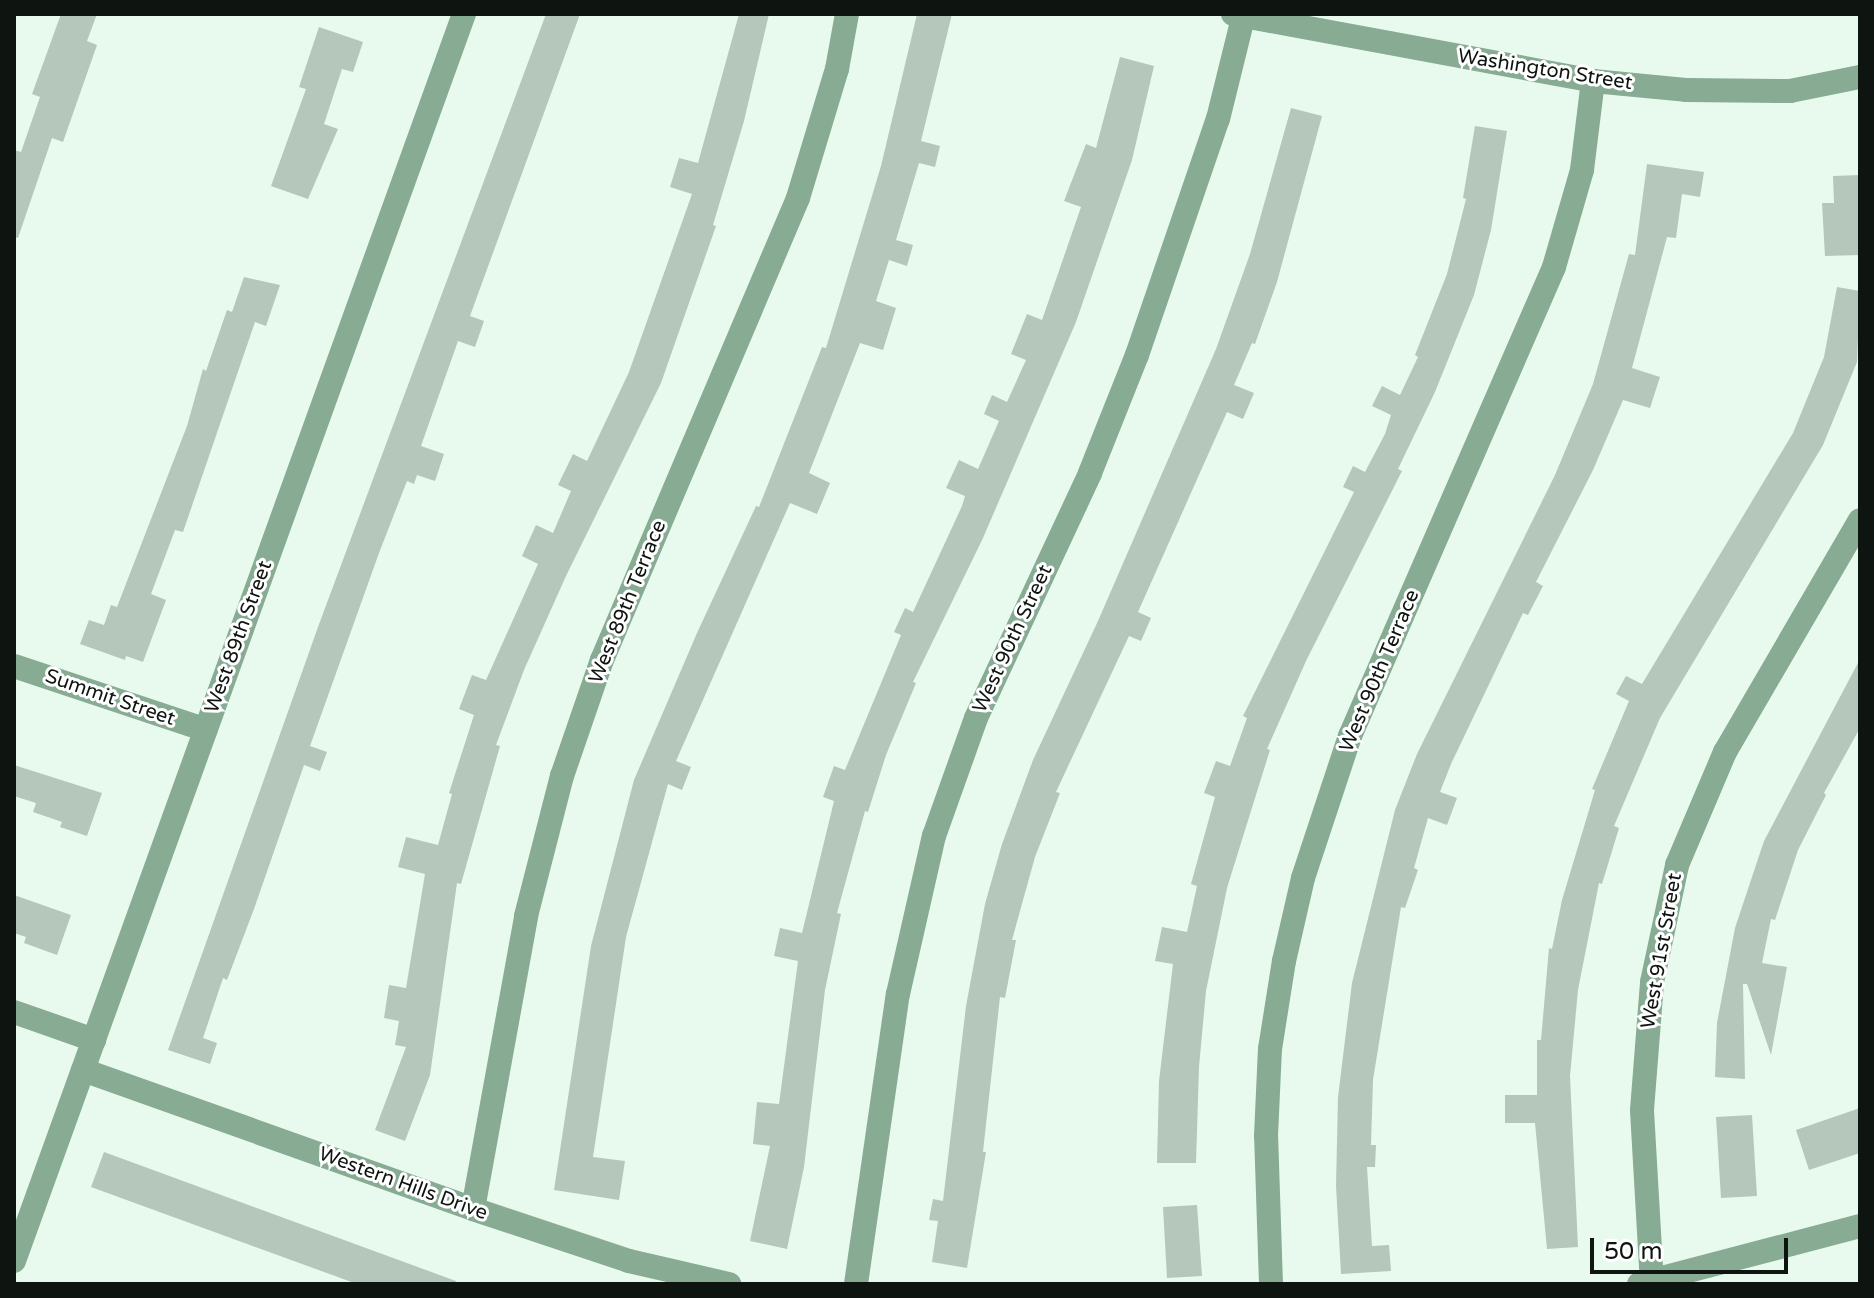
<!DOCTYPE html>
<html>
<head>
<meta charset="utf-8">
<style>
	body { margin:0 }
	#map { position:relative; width:1874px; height:1298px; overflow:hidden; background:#e8faee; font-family:"Varela Round",sans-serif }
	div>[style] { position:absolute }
	.building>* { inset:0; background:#b5c6ba }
	.minor>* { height:24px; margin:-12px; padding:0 12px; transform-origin:12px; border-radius:12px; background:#88ab94 }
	span { translate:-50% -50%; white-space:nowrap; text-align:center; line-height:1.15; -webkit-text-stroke:6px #fff; paint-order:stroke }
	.street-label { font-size:20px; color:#0e1410 }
	.frame { position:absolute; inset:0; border:16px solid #0e1410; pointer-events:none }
	.scale { position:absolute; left:1590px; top:1238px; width:198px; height:36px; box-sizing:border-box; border:4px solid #0e1410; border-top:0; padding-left:10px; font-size:24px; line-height:28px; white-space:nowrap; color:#0e1410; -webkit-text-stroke:6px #fff; paint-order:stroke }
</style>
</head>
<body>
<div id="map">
	<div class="building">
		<div style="clip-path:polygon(61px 14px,97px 14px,87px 41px,97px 45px,63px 142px,52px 138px,18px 238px,14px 237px,14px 150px,21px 152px,40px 97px,32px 94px)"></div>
		<div style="clip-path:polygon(546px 14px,580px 14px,470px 316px,484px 321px,475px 347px,458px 341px,421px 446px,444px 454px,435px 481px,417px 475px,414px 484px,407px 481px,379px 553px,310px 746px,327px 752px,320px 771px,304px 765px,254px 909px,227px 980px,223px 978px,203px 1038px,217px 1043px,210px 1064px,168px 1050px,318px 627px)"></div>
		<div style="clip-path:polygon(739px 14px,769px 14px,744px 121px,713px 225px,716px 226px,661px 383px,566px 576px,524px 670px,496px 745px,500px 746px,461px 884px,457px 883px,430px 1075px,405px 1141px,375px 1130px,406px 1047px,395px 1045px,399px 1021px,384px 1018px,389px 985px,406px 988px,425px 874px,398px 867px,406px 837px,438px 845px,452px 794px,449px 793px,474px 715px,459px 709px,472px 675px,486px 680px,538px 564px,522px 556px,536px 525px,553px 533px,571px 491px,558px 485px,573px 454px,587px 461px,629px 372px,692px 194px,670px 187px,679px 158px,698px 163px)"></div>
		<div style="clip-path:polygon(917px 14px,952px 14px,921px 141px,940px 146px,935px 167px,919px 163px,896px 240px,913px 245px,907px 266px,889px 260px,876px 301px,896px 308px,883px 350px,860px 343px,809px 473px,830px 483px,817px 514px,790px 503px,676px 761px,691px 767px,682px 790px,668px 784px,626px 937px,593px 1157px,625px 1161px,619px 1200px,554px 1190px,591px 946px,634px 780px,697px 633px,756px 506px,759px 507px,822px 347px,826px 348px,881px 166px)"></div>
		<div style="clip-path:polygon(319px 27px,363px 42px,353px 72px,342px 69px,324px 124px,338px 129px,308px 199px,271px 186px,306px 89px,299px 87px)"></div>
		<div style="clip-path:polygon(1120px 57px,1154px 66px,1132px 160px,1076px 322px,983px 538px,913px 682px,916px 683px,886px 755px,868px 812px,865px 811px,837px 913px,841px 914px,825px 990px,804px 1167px,787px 1249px,750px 1241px,770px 1146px,753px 1144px,757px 1102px,779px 1104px,798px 961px,774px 956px,780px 928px,802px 933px,834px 801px,823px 797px,834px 766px,845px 770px,901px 635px,894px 632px,905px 608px,913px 612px,962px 506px,965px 496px,946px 488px,959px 460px,978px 469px,999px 421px,984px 414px,992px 395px,1007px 402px,1026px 360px,1011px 354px,1027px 314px,1042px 320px,1081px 207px,1064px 201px,1086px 144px,1096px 148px)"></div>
		<div style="clip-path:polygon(1291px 108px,1322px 116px,1277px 282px,1255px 344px,1252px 343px,1234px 385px,1254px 393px,1243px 419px,1227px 412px,1138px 612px,1151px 618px,1141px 641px,1129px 636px,1056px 792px,1060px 793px,1035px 857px,1012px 940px,1016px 940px,1005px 998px,1000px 997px,983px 1152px,986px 1152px,967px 1268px,932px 1262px,938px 1221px,929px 1220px,933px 1199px,943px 1201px,966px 1006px,985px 904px,1002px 844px,1033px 760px,1098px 621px,1216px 349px,1250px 254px)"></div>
		<div style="clip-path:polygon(1475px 126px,1507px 131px,1491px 230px,1474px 295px,1435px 392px,1398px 469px,1402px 471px,1306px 661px,1267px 749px,1270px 750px,1227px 888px,1206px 991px,1199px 1067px,1196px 1163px,1157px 1163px,1159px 1081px,1173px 964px,1155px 961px,1162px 927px,1187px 932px,1197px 886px,1191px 884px,1215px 797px,1204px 793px,1216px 761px,1230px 766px,1247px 718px,1243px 716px,1354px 492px,1343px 487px,1353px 466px,1365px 472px,1385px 434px,1391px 415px,1372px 406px,1382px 386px,1400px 395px,1418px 357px,1415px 355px,1447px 274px,1466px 199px,1463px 198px)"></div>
		<div style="clip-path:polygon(1647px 164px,1704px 172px,1700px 197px,1682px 194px,1676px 238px,1667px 237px,1632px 368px,1660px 377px,1650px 408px,1623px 400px,1593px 470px,1536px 582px,1543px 586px,1528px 615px,1523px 613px,1451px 764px,1440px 792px,1457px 798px,1447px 825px,1428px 818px,1414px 868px,1418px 870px,1405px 908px,1401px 907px,1373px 1080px,1371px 1145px,1376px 1145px,1375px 1167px,1367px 1167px,1372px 1246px,1389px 1245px,1391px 1271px,1341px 1274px,1336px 1186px,1338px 1097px,1352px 983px,1395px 810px,1417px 754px,1555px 475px,1593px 384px,1629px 254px,1635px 255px)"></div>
		<div style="clip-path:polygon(1860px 175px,1860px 255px,1825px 256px,1822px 203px,1834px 203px,1833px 176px)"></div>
		<div style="clip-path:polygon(244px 277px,280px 285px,266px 326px,255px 322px,183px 532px,175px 530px,151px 594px,166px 600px,143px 662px,126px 656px,125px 660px,80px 644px,89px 620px,104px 625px,111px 605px,117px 607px,187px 426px,203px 369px,206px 371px,227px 310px,232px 312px)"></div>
		<div style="clip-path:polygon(1837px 287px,1860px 291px,1857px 362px,1823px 445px,1660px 718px,1614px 826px,1619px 828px,1602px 884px,1599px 883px,1578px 990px,1570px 1076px,1578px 1247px,1547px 1249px,1535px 1123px,1505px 1123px,1505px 1095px,1537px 1095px,1537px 1040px,1541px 1040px,1549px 948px,1552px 949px,1562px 900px,1595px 790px,1592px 789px,1629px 701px,1616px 694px,1626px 676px,1642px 684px,1793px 433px,1824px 357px)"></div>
		<div style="clip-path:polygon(1860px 659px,1860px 728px,1824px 793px,1826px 795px,1798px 850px,1775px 920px,1771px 919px,1762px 963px,1787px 967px,1771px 1055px,1747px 984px,1743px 984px,1745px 1079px,1715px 1077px,1717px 1023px,1735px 928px,1764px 841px)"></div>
		<div style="clip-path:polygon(14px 765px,102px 793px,87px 836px,60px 827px,62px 822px,33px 812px,36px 803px,14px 796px)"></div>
		<div style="clip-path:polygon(14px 895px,71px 915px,57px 955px,24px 943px,26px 937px,14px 933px)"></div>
		<div style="clip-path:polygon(1860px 1108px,1860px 1153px,1809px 1170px,1796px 1130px)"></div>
		<div style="clip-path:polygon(1752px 1115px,1757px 1196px,1721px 1198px,1716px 1117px)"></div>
		<div style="clip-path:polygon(104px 1152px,456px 1281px,456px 1284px,357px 1284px,91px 1187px)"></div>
		<div style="clip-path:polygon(1197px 1205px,1202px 1276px,1167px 1278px,1163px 1207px)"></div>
	</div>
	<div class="minor">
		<div style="left:1233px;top:14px;width:366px;rotate:10.5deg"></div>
		<div style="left:1593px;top:81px;width:93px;rotate:5.5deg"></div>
		<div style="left:1686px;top:90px;width:104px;rotate:0.6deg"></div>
		<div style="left:1790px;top:91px;width:71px;rotate:-11.3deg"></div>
		<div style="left:14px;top:666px;width:202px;rotate:18.4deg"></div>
		<div style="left:14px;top:1012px;width:85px;rotate:19.3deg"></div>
		<div style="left:83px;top:1070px;width:414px;rotate:19.6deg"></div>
		<div style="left:473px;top:1209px;width:164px;rotate:18.4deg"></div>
		<div style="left:629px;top:1261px;width:103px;rotate:13deg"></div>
		<div style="left:473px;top:1209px;width:298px;rotate:-79.7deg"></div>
		<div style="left:526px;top:916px;width:145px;rotate:-75.6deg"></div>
		<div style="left:562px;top:776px;width:123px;rotate:-71deg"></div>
		<div style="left:602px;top:660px;width:502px;rotate:-67.01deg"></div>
		<div style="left:798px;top:198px;width:135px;rotate:-73.2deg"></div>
		<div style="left:837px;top:69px;width:56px;rotate:-79.7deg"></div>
		<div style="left:14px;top:1261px;width:1326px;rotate:-70.16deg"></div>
		<div style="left:856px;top:1284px;width:293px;rotate:-81.8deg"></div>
		<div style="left:898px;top:994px;width:162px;rotate:-77.2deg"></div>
		<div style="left:934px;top:836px;width:125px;rotate:-70.4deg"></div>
		<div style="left:976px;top:718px;width:270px;rotate:-65deg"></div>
		<div style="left:1090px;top:473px;width:127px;rotate:-68.3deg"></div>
		<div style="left:1137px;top:355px;width:250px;rotate:-71.1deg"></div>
		<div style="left:1218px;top:119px;width:108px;rotate:-76.1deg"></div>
		<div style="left:1271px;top:1284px;width:148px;rotate:-91.9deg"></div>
		<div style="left:1266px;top:1136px;width:87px;rotate:-87.4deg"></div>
		<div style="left:1270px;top:1049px;width:89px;rotate:-81deg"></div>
		<div style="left:1284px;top:961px;width:85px;rotate:-77.1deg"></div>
		<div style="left:1303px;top:878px;width:150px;rotate:-71.7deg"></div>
		<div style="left:1350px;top:736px;width:511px;rotate:-66.49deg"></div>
		<div style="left:1554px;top:267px;width:101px;rotate:-73.9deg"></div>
		<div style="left:1582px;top:170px;width:90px;rotate:-83deg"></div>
		<div style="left:1639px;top:1284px;width:228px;rotate:-14.7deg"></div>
		<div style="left:1652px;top:1284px;width:174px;rotate:-93.3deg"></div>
		<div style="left:1642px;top:1110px;width:128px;rotate:-85.5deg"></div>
		<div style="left:1652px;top:982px;width:120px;rotate:-77.9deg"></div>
		<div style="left:1677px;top:865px;width:123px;rotate:-67deg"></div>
		<div style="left:1725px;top:752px;width:268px;rotate:-59.8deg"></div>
	</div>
	<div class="street-label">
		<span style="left:1545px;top:70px;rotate:9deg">Washington Street</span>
		<span style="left:628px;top:602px;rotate:-68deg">West 89th Terrace</span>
		<span style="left:239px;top:637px;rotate:-70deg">West 89th Street</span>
		<span style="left:1013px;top:639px;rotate:-65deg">West 90th Street</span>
		<span style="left:1380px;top:671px;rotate:-67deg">West 90th Terrace</span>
		<span style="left:110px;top:698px;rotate:19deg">Summit Street</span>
		<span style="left:1662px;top:951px;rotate:-80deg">West 91st Street</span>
		<span style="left:403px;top:1184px;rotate:20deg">Western Hills Drive</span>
	</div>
	<div class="frame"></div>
	<div class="scale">50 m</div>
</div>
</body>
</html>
